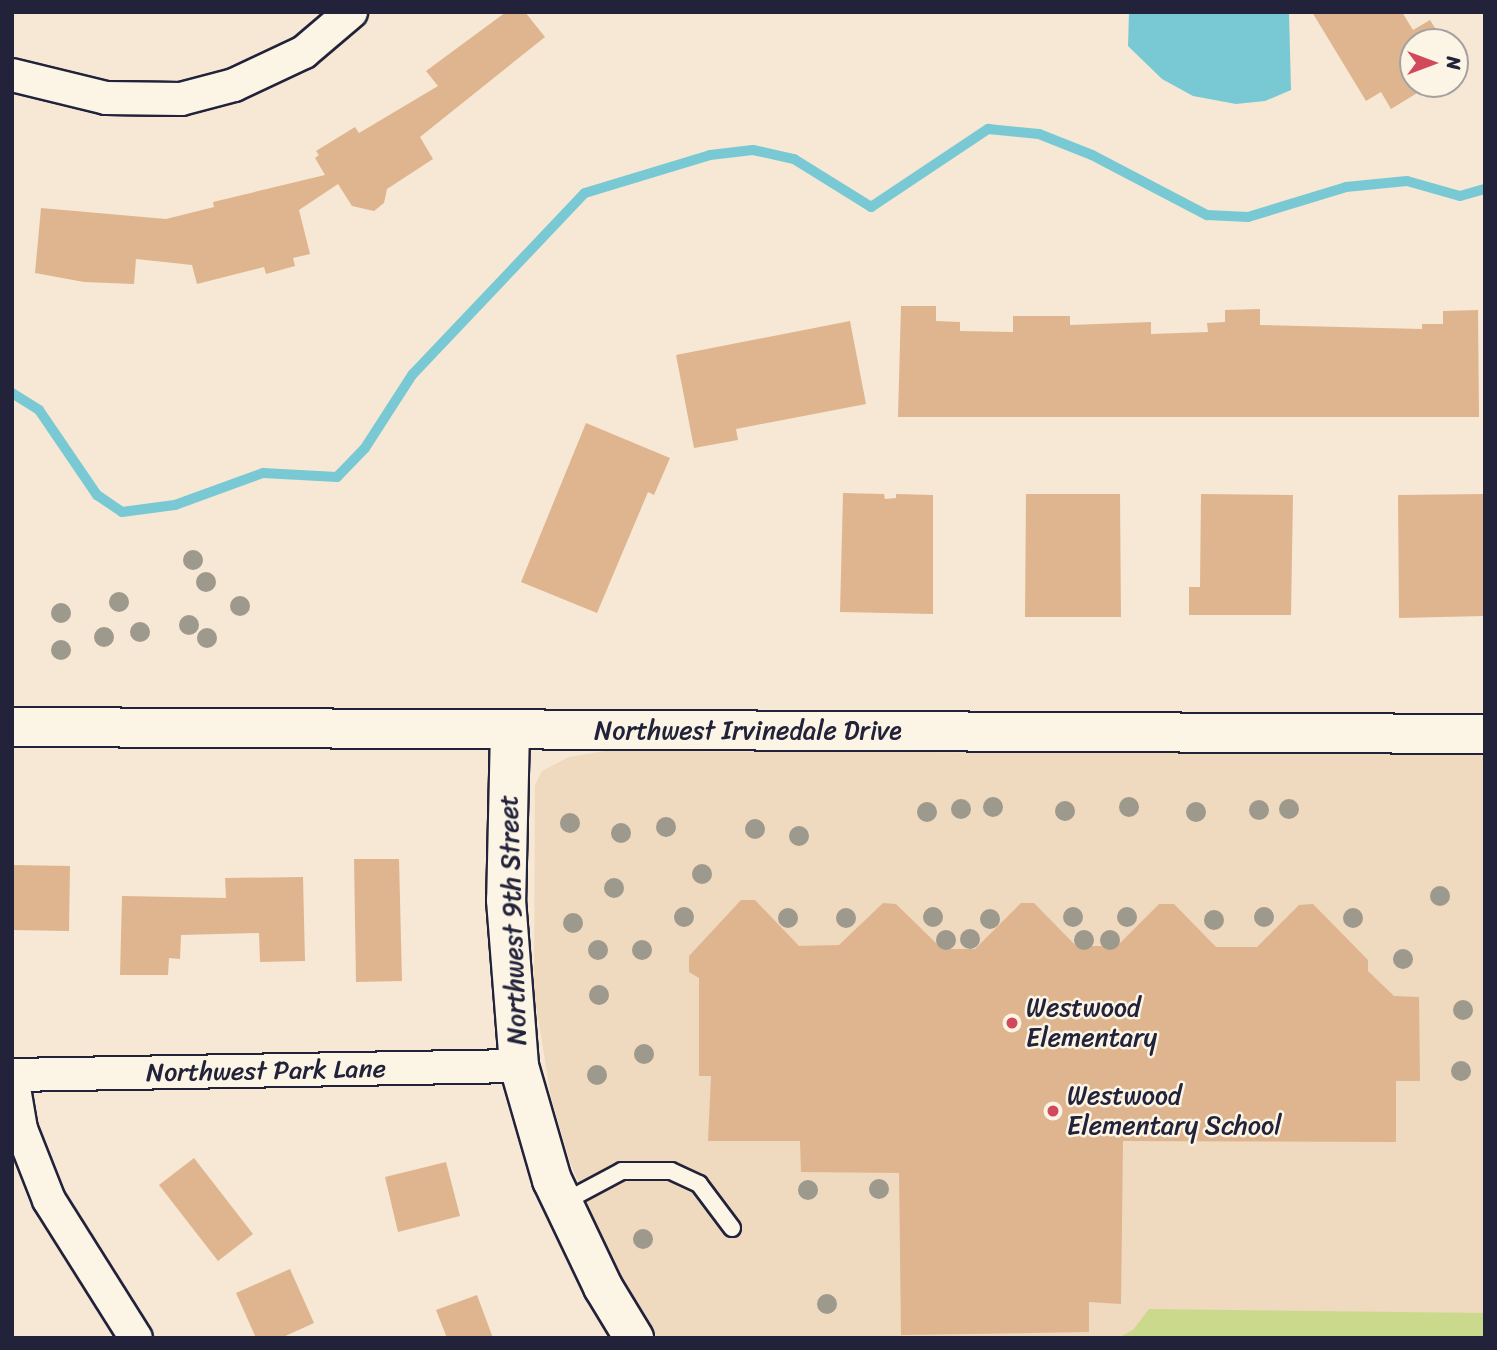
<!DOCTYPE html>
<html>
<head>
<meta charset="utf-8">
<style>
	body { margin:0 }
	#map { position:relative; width:1497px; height:1350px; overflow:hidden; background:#f6e8d4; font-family:Sriracha,sans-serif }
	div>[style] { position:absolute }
	.built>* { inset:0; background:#efd9bf }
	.green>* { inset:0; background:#cbd98c }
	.water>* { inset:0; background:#79c9d5 }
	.stream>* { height:10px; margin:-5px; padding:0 5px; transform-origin:5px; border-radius:5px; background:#79c9d5 }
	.building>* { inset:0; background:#dfb58f }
	.roads { filter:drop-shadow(2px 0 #22223b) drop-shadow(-2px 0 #22223b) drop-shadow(0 2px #22223b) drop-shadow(0 -2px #22223b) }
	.lane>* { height:16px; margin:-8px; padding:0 8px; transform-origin:8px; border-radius:8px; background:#fcf5e5 }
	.street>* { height:32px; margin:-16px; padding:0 16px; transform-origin:16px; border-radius:16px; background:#fcf5e5 }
	.secondary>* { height:38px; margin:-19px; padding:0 19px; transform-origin:19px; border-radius:19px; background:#fcf5e5 }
	.trees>* { width:20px; height:20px; margin:-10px; border-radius:50%; background:#9d998d }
	.dots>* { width:19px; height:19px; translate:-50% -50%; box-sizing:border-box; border:4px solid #fcf5e5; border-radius:50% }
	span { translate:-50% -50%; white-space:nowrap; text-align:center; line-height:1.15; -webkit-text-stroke:5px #fcf5e5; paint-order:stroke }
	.street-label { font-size:26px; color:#22223b }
	.poi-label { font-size:26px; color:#22223b }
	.left { translate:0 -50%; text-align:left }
	.frame { position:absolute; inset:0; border:14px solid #22223b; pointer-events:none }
	.north { position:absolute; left:1399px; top:28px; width:70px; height:70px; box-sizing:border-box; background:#fcf5e5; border:2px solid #a5a1a1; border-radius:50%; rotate:90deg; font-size:19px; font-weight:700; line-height:28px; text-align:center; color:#22223b }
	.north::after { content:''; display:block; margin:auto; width:24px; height:32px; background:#d1495b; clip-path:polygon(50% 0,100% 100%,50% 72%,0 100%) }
</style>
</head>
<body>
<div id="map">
	<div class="built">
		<div style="clip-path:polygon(605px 751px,1485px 754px,1485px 1338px,658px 1338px,610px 1257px,570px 1162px,551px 1097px,534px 993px,535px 785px,542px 771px,569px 757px)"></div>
	</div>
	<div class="green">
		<div style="clip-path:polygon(1149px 1309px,1485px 1313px,1485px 1338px,1118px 1338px,1133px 1330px)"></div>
	</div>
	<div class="water">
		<div style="clip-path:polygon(1129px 12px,1289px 12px,1291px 90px,1265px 101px,1236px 104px,1193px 96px,1162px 79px,1128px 46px)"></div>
	</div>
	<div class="stream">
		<div style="left:12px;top:393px;width:32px;rotate:32deg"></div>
		<div style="left:39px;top:410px;width:103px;rotate:55.7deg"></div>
		<div style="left:97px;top:495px;width:30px;rotate:34deg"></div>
		<div style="left:122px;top:512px;width:53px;rotate:-7.5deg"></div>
		<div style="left:175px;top:505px;width:94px;rotate:-20deg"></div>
		<div style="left:263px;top:473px;width:74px;rotate:3.1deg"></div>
		<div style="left:337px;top:477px;width:40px;rotate:-46deg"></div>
		<div style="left:365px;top:448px;width:87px;rotate:-57.2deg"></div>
		<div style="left:412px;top:375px;width:251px;rotate:-46.5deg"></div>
		<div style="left:585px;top:193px;width:131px;rotate:-16.9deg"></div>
		<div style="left:710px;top:155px;width:43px;rotate:-6.6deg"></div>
		<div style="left:753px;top:150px;width:42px;rotate:12.4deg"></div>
		<div style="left:794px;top:159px;width:91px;rotate:31.9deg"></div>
		<div style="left:871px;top:207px;width:141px;rotate:-33.7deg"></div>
		<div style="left:988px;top:129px;width:51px;rotate:5.6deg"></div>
		<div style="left:1039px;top:134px;width:57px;rotate:21.6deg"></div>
		<div style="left:1092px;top:155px;width:130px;rotate:27.6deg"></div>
		<div style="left:1207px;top:215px;width:41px;rotate:2.8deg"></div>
		<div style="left:1248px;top:217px;width:102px;rotate:-17deg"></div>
		<div style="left:1346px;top:187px;width:61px;rotate:-5.6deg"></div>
		<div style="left:1407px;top:181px;width:55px;rotate:15.8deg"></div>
		<div style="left:1460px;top:196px;width:26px;rotate:-16deg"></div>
	</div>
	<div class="building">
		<div style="clip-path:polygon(506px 12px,525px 12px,545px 37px,420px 137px,433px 159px,387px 189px,384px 203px,374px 211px,352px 206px,338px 184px,299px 210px,310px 254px,293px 258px,295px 266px,266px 274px,264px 267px,197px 284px,192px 265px,136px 259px,134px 284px,84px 282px,35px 273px,41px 208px,166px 219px,214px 207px,213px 202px,325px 175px,315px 158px,319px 155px,316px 151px,355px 127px,359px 133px,438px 86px,426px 71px)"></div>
		<div style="clip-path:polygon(1312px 12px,1402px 12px,1413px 30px,1430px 20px,1444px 42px,1413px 42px,1413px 84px,1432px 84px,1391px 109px,1381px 92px,1366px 101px)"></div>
		<div style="clip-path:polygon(901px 306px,936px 306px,936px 321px,960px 322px,960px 331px,1013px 332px,1013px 316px,1070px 316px,1070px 325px,1151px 322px,1151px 334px,1208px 332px,1207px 323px,1225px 322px,1225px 310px,1260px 309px,1260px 325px,1422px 329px,1422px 324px,1443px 324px,1443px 311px,1478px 310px,1479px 417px,898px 417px)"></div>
		<div style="clip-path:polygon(850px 321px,866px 404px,736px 429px,738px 440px,694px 448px,676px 355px)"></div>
		<div style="clip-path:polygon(586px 423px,670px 458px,654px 495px,648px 492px,597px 613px,521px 582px)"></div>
		<div style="clip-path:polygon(843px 493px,884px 494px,885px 499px,896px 498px,896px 494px,933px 495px,933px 614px,840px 612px)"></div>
		<div style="clip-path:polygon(1026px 494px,1120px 494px,1121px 617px,1025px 617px)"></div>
		<div style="clip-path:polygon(1201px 494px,1293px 495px,1291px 615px,1189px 615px,1189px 587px,1200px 587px)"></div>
		<div style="clip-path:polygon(1485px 494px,1485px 616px,1399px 618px,1398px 495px)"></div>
		<div style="clip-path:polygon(354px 859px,399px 859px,402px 981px,356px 982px)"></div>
		<div style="clip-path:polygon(12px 865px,70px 866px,69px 931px,12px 930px)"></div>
		<div style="clip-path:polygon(303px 877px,305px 961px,260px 962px,259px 933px,181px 935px,180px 959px,169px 958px,168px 975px,120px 975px,122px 896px,226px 898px,225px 878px)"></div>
		<div style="clip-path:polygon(741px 900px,755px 900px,799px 946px,839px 945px,883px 903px,896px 904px,942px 949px,975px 949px,1021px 903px,1034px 903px,1076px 946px,1117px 946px,1159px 904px,1174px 904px,1216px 947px,1257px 947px,1299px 905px,1313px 904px,1368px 960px,1368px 971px,1394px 996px,1419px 997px,1420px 1081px,1396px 1081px,1396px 1142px,1123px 1141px,1121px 1304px,1089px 1302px,1089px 1332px,901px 1335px,899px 1173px,801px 1172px,800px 1141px,708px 1141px,711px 1076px,699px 1076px,699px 978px,689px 972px,689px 956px)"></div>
		<div style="clip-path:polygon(194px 1158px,253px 1234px,218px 1261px,159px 1185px)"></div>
		<div style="clip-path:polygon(446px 1162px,460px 1216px,398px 1232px,385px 1177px)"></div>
		<div style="clip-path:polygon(290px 1269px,314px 1323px,281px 1338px,256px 1338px,236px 1293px)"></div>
		<div style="clip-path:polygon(477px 1295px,493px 1338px,447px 1338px,436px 1310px)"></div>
	</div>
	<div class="roads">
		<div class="lane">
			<div style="left:562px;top:1203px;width:68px;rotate:-28.1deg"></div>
			<div style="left:622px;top:1171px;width:49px"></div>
			<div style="left:671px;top:1171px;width:31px;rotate:25deg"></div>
			<div style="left:699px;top:1184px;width:55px;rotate:53.1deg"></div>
		</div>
		<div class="street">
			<div style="left:12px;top:75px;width:97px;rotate:13.7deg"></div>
			<div style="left:106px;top:98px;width:75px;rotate:0.8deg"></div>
			<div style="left:181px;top:99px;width:55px;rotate:-14.8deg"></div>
			<div style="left:234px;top:85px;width:77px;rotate:-25.2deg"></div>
			<div style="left:304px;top:52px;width:62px;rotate:-40.4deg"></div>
			<div style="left:12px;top:1075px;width:507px;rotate:-1.02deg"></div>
			<div style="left:12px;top:1076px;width:54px;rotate:80.4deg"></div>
			<div style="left:21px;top:1129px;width:76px;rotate:68.5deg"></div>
			<div style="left:49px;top:1200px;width:163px;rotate:57.8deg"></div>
		</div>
		<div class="secondary">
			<div style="left:12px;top:727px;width:1473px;rotate:0.27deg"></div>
			<div style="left:510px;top:730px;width:170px;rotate:91.3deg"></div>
			<div style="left:506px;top:900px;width:167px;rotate:85.5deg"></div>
			<div style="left:519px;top:1066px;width:119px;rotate:73.9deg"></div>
			<div style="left:552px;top:1180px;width:119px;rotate:64.5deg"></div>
			<div style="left:603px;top:1287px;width:60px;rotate:58.7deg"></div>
		</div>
	</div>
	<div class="trees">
		<div style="left:193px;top:560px"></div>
		<div style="left:206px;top:582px"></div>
		<div style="left:119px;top:602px"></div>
		<div style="left:240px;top:606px"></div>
		<div style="left:61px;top:613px"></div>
		<div style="left:189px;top:625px"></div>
		<div style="left:140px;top:632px"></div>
		<div style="left:104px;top:637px"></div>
		<div style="left:207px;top:638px"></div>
		<div style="left:61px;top:650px"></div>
		<div style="left:993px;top:807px"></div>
		<div style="left:1129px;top:807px"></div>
		<div style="left:961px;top:809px"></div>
		<div style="left:1289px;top:809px"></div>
		<div style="left:1259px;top:810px"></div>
		<div style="left:1065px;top:811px"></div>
		<div style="left:927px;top:812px"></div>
		<div style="left:1196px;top:812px"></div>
		<div style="left:570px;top:823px"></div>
		<div style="left:666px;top:827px"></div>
		<div style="left:755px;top:829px"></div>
		<div style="left:621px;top:833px"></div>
		<div style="left:799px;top:836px"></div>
		<div style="left:702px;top:874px"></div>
		<div style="left:614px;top:888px"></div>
		<div style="left:1440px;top:896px"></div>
		<div style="left:684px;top:917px"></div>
		<div style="left:933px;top:917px"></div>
		<div style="left:1073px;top:917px"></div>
		<div style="left:1127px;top:917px"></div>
		<div style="left:1264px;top:917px"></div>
		<div style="left:788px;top:918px"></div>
		<div style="left:846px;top:918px"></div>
		<div style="left:1353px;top:918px"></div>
		<div style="left:990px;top:919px"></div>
		<div style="left:1214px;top:920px"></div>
		<div style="left:573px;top:923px"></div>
		<div style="left:970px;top:939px"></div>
		<div style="left:946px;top:940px"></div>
		<div style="left:1084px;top:940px"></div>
		<div style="left:1110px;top:940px"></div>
		<div style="left:598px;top:950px"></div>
		<div style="left:642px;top:950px"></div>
		<div style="left:1403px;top:959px"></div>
		<div style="left:599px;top:995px"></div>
		<div style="left:1463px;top:1010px"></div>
		<div style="left:644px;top:1054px"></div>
		<div style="left:1461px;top:1071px"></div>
		<div style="left:597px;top:1075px"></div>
		<div style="left:879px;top:1189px"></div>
		<div style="left:808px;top:1190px"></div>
		<div style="left:643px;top:1239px"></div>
		<div style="left:827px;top:1304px"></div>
	</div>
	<div class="dots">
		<div style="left:1012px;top:1023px;background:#d1495b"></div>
		<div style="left:1053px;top:1111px;background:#d1495b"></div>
	</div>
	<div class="street-label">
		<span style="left:748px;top:731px">Northwest Irvinedale Drive</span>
		<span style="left:513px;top:920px;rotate:-92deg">Northwest 9th Street</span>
		<span style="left:266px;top:1071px;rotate:-1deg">Northwest Park Lane</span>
	</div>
	<div class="poi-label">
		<span class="left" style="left:1026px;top:1023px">Westwood<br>Elementary</span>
		<span class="left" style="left:1067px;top:1111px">Westwood<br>Elementary School</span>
	</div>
	<div class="frame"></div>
	<div class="north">N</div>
</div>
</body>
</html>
